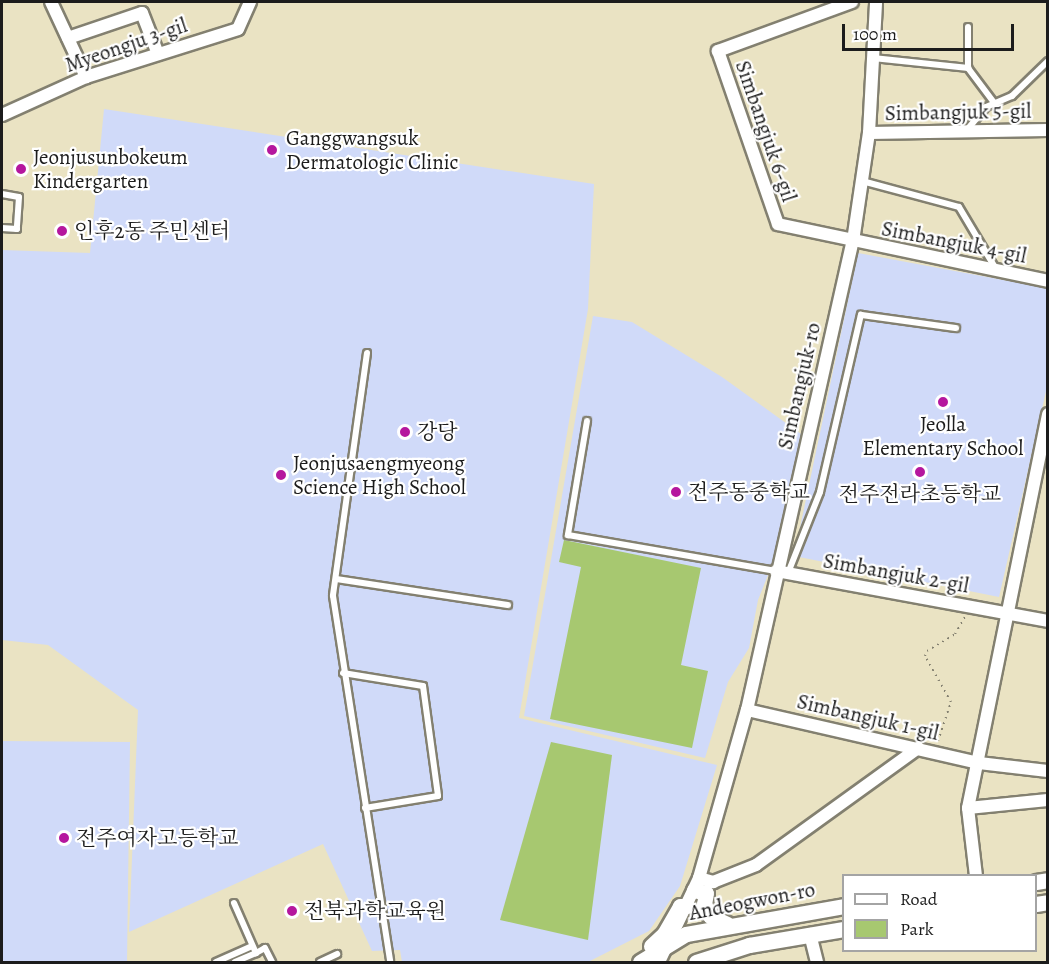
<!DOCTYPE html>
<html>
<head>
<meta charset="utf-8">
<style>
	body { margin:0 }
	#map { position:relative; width:1049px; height:964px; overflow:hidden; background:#eae3c3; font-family:Alegreya,"Noto Serif KR",serif }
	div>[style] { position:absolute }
	.built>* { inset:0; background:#d0daf9 }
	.green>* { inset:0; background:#a7c870 }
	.path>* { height:2px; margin-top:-1px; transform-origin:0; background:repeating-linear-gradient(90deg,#838070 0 1.5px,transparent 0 6px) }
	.roads { filter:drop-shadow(2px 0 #838070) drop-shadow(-2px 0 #838070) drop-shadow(0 2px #838070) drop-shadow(0 -2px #838070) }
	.service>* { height:6px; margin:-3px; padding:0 3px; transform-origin:3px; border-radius:3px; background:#fff }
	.minor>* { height:12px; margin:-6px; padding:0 6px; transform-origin:6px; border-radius:6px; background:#fff }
	.tertiary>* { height:15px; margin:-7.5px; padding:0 7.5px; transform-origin:7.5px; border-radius:7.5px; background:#fff }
	.dots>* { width:16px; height:16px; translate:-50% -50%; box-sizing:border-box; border:3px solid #fff; border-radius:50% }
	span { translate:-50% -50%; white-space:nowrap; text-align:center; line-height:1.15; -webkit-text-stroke:4.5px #fff; paint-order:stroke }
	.street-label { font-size:21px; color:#1c1c1c }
	.poi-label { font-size:21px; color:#1c1c1c }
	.left { translate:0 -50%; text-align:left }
	.frame { position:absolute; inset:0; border:3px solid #1c1c1c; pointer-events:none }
	.legend { position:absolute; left:842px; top:874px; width:195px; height:78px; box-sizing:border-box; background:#fff; border:2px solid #a4a4a4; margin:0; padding:8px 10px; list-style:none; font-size:18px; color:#1c1c1c }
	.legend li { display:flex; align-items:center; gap:12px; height:30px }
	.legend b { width:30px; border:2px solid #a4a4a4 }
	.scale { position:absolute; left:842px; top:24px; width:172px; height:27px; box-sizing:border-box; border:3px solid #1c1c1c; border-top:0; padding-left:8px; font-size:18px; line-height:21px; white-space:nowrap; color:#1c1c1c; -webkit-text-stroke:4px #fff; paint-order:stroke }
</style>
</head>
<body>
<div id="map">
	<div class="built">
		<div style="clip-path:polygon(104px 109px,594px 184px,588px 309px,519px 718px,717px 765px,680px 886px,649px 931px,588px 962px,402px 962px,400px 950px,372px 951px,323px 844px,129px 932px,138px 710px,48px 645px,2px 640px,2px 250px,90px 253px)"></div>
		<div style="clip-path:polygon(858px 253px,1047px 288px,1047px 387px,999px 597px,794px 556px)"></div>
		<div style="clip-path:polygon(593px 316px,632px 322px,722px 377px,801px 434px,778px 550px,758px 600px,749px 648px,728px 682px,705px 758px,524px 716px)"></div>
		<div style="clip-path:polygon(2px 741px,130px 742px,127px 962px,2px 962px)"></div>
	</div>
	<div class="green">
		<div style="clip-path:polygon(564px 540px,701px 568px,681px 665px,708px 671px,692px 748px,550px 719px,581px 567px,559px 562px)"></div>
		<div style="clip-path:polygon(551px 742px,612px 755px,588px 940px,500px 920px)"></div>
	</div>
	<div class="path">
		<div style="left:938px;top:741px;width:41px;rotate:-71.6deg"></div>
		<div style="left:951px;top:702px;width:53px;rotate:-119.5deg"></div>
		<div style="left:925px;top:656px;width:5px;rotate:-68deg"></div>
		<div style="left:927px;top:651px;width:33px;rotate:-31deg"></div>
		<div style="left:955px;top:634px;width:20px;rotate:-60deg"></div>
	</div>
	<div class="roads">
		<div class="service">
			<div style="left:968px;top:27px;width:41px;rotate:90deg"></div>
			<div style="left:968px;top:68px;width:45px;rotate:53.1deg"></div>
			<div style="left:873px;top:58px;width:96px;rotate:6deg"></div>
			<div style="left:966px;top:131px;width:31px;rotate:-50deg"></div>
			<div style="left:986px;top:107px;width:28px;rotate:-23deg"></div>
			<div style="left:1012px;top:96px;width:50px;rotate:-44.2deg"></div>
			<div style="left:862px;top:181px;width:100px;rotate:15deg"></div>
			<div style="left:959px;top:207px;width:72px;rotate:59.2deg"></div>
			<div style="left:2px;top:194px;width:17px;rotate:10deg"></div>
			<div style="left:19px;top:197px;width:32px;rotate:94deg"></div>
			<div style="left:17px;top:229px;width:15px;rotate:-176deg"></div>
			<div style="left:367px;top:353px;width:245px;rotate:98deg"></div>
			<div style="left:333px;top:596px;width:370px;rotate:81.1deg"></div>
			<div style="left:587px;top:421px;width:116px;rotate:99.5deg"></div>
			<div style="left:568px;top:535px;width:211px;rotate:9.8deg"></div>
			<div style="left:788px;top:573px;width:87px;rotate:-68.4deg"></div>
			<div style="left:820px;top:492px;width:182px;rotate:-77deg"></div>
			<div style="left:861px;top:315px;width:96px;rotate:7.8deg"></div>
			<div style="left:336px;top:579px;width:174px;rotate:8.6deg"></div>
			<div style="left:343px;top:673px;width:81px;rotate:9.2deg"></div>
			<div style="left:423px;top:686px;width:111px;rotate:82.2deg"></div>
			<div style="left:438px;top:796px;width:74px;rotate:170.7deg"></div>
			<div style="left:234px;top:903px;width:55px;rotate:66.3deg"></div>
			<div style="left:256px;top:953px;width:23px;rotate:157deg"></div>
			<div style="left:256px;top:953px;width:10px;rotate:-29deg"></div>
			<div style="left:265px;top:948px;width:16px;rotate:63deg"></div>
			<div style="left:216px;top:962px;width:39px;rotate:-24deg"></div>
			<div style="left:320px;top:962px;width:19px;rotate:-25deg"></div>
		</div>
		<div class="minor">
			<div style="left:51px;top:2px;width:83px;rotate:65deg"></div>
			<div style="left:852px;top:2px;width:143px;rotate:159.9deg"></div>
			<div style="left:718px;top:51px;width:183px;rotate:70.9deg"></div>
			<div style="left:778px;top:224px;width:276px;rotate:11.9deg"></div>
			<div style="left:68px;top:38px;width:78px;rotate:-18.7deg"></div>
			<div style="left:142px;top:13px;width:44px;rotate:68.7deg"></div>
			<div style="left:2px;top:115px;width:92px;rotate:-24.3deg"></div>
			<div style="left:86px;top:77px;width:159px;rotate:-17.5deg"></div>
			<div style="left:238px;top:29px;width:30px;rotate:-66deg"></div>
			<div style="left:869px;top:133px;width:179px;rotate:-1deg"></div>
			<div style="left:776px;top:571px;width:277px;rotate:10.4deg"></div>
			<div style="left:747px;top:710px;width:238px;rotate:12.9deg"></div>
			<div style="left:979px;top:763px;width:69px;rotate:6.6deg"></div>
			<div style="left:968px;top:808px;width:80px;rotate:-5.7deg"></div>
			<div style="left:976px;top:876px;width:68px;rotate:-96.7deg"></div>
			<div style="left:968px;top:808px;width:402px;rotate:-78.5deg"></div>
			<div style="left:699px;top:878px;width:15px;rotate:16deg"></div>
			<div style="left:713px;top:882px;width:46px;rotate:-21.6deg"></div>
			<div style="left:756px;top:865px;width:200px;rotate:-35.8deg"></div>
			<div style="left:810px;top:934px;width:29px;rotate:76deg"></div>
			<div style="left:659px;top:962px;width:93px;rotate:-64.5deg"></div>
			<div style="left:699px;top:878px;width:175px;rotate:-74.1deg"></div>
			<div style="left:747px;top:710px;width:481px;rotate:-77.3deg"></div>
			<div style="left:853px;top:241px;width:109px;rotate:-81.6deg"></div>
			<div style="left:869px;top:133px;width:131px;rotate:-86.9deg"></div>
		</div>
		<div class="tertiary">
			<div style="left:1036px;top:882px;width:12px;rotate:-9deg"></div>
			<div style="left:694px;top:890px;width:12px;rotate:14deg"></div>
			<div style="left:706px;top:893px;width:11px;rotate:100deg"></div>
			<div style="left:704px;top:904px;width:13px;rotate:63deg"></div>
			<div style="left:710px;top:916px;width:19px;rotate:25deg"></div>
			<div style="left:1036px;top:904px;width:12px;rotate:-9deg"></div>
			<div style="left:651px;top:946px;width:18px;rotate:-43deg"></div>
			<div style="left:664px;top:934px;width:32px;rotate:-60deg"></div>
			<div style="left:680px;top:906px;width:7px"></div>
			<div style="left:640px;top:962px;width:54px;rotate:-31.3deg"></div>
			<div style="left:686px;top:934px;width:160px;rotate:-10deg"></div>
			<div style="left:696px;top:962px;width:56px;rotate:-17.8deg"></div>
			<div style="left:749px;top:945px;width:96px;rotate:-9.6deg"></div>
		</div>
	</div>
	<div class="dots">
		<div style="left:272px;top:150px;background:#b5179e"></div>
		<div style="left:21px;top:169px;background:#b5179e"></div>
		<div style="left:62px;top:231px;background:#b5179e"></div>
		<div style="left:943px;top:402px;background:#b5179e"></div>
		<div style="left:405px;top:432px;background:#b5179e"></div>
		<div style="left:920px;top:472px;background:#b5179e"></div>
		<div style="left:281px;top:475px;background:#b5179e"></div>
		<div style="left:676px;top:492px;background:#b5179e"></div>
		<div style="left:64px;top:838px;background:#b5179e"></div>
		<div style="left:292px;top:911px;background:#b5179e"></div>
	</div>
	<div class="street-label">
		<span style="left:126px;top:45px;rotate:-19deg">Myeongju 3-gil</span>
		<span style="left:958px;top:112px;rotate:-1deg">Simbangjuk 5-gil</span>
		<span style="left:766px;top:131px;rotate:71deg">Simbangjuk 6-gil</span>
		<span style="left:954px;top:242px;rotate:11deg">Simbangjuk 4-gil</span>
		<span style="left:799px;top:386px;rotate:-77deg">Simbangjuk-ro</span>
		<span style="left:896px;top:573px;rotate:10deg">Simbangjuk 2-gil</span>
		<span style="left:868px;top:717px;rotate:13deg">Simbangjuk 1-gil</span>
		<span style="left:752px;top:901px;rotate:-11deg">Andeogwon-ro</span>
	</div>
	<div class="poi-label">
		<span class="left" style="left:286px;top:150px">Ganggwangsuk<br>Dermatologic Clinic</span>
		<span class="left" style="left:33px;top:169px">Jeonjusunbokeum<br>Kindergarten</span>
		<span class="left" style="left:74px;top:231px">인후2동 주민센터</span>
		<span style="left:943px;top:436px">Jeolla<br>Elementary School</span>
		<span class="left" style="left:417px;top:432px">강당</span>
		<span class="left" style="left:293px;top:475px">Jeonjusaengmyeong<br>Science High School</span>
		<span class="left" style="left:688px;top:492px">전주동중학교</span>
		<span style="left:920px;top:494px">전주전라초등학교</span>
		<span class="left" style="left:76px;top:838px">전주여자고등학교</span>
		<span class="left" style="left:304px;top:911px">전북과학교육원</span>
	</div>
	<div class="frame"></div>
	<ul class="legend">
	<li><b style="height:8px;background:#fff"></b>Road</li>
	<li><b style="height:16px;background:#a7c870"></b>Park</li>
	</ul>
	<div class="scale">100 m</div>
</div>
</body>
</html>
